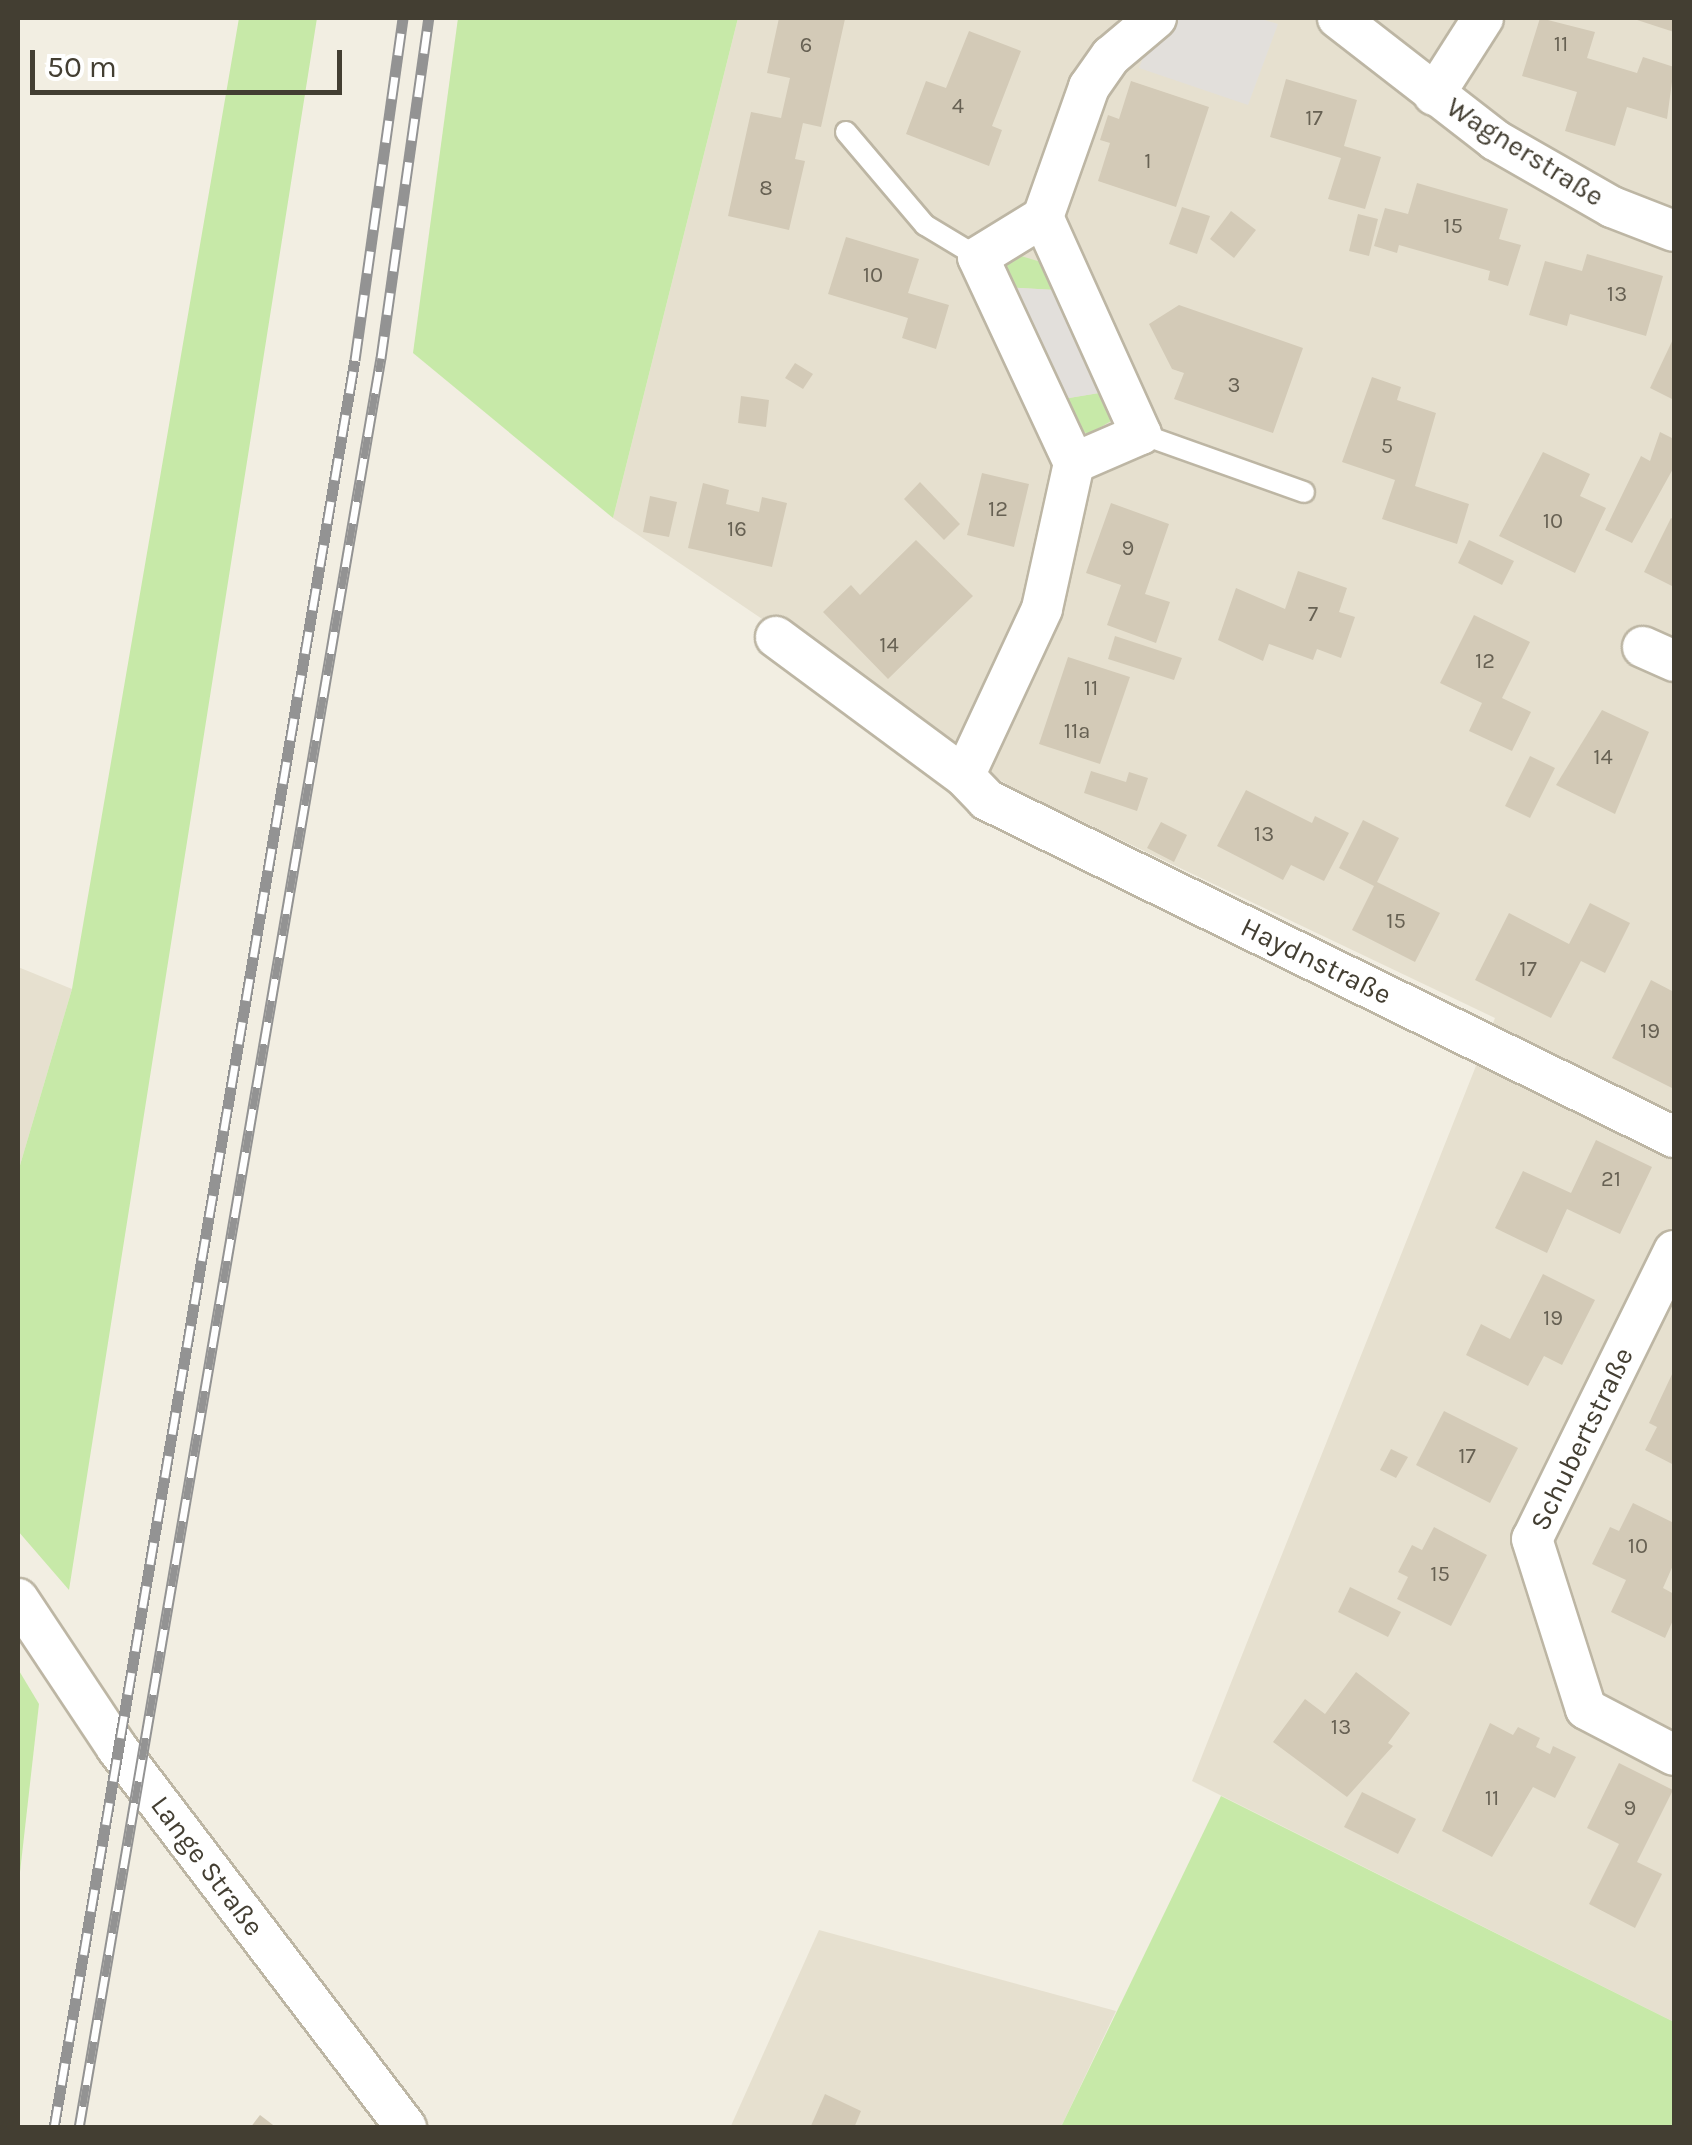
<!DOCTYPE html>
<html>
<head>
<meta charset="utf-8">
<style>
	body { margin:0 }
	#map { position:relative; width:1692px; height:2145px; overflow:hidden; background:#f2eee2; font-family:Karla,sans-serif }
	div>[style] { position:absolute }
	.residential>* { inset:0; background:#e6e0cf }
	.green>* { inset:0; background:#c7e9a8 }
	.parking>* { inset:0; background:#e2dfdb }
	.building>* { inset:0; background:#d3cab7 }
	.roads { filter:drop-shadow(2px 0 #bdb6a4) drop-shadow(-2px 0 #bdb6a4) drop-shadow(0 2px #bdb6a4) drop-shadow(0 -2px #bdb6a4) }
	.service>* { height:20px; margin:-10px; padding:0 10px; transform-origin:10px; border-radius:10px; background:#fff }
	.minor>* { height:40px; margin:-20px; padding:0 20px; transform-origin:20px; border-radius:20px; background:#fff }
	.rail>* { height:11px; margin-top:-5.5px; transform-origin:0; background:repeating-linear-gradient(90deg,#fff 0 22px,#939393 0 44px); box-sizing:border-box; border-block:2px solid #939393 }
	span { translate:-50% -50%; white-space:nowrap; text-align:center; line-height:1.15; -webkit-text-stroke:9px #fff; paint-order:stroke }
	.number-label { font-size:22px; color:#676153 }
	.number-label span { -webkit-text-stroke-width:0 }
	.street-label { font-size:28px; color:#433e32 }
	.frame { position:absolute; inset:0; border:20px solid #433e32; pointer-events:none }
	.scale { position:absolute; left:30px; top:50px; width:312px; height:45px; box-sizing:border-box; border:5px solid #433e32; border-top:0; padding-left:12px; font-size:30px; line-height:35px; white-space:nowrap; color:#433e32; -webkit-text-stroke:8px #fff; paint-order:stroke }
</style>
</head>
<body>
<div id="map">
	<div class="residential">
		<div style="clip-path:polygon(738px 18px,1674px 18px,1674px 2022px,1192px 1781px,1495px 1018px,1012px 788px,613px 518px)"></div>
		<div style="clip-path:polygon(18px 967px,72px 989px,18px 1172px)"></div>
		<div style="clip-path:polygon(819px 1930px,1116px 2011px,1061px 2127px,730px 2128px)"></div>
	</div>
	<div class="green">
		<div style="clip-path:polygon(239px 18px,317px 18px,69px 1590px,18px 1531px,18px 1172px,72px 989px)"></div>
		<div style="clip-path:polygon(458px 18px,738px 18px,613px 518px,413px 353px)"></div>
		<div style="clip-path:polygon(1014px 254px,1041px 262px,1055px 290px,1001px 287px,1001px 266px)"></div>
		<div style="clip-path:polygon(1105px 392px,1111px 421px,1089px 434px,1075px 429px,1057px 400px)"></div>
		<div style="clip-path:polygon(18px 1669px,39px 1704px,18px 1890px)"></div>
		<div style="clip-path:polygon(1221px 1796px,1674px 2022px,1674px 2127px,1061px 2127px)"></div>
	</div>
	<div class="parking">
		<div style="clip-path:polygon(1177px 18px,1258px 18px,1278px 24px,1248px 105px,1139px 68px,1149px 42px)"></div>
		<div style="clip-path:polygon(1001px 287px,1055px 290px,1105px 392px,1057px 400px)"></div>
	</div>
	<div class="building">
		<div style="clip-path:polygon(779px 18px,845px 19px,821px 127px,803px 123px,795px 159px,805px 161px,789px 230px,728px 216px,751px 112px,781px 118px,790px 78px,767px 73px)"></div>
		<div style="clip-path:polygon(1540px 18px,1595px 32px,1587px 58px,1637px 73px,1643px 57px,1674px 67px,1667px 119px,1627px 107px,1615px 146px,1565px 131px,1577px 92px,1522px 76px)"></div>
		<div style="clip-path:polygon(1631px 18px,1674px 18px,1674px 32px)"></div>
		<div style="clip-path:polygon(969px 31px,1021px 51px,992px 126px,1002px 130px,989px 166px,906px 134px,926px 81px,946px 88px)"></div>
		<div style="clip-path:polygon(1286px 79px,1357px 100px,1344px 146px,1381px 157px,1365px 209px,1328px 199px,1341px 158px,1270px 137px)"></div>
		<div style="clip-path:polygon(1131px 81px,1209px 107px,1176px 207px,1098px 181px,1110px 143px,1100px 140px,1108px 115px,1119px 119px)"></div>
		<div style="clip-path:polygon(1417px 183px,1508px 209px,1499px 239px,1521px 245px,1508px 286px,1488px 280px,1490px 271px,1399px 245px,1397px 253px,1374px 246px,1385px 208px,1408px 214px)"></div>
		<div style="clip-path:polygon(1182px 207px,1210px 216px,1197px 254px,1169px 244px)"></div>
		<div style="clip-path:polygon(1231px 211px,1256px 230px,1234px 258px,1210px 239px)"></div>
		<div style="clip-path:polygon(1358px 214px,1378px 219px,1369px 256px,1349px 251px)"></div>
		<div style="clip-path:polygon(846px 237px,919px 259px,908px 293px,949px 305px,936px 349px,902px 338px,908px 318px,828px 294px)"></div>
		<div style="clip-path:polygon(1587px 254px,1663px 276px,1646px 336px,1570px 314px,1567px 326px,1529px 315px,1545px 261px,1582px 271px)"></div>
		<div style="clip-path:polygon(1179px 305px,1303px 348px,1273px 433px,1174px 399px,1184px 373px,1172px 369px,1149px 324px)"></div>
		<div style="clip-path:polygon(1674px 337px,1674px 393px,1672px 399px,1650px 388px)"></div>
		<div style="clip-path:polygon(795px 363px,813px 374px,803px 389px,785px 378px)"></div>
		<div style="clip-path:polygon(1372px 377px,1401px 387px,1397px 400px,1436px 413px,1415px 486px,1469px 504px,1457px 544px,1382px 519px,1395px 480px,1342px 462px)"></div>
		<div style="clip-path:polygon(741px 396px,769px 400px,766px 427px,738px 423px)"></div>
		<div style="clip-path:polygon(1660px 432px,1674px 439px,1674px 467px,1632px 543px,1605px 530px,1641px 456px,1650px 461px)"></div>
		<div style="clip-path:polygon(1543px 452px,1590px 474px,1580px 496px,1606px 508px,1575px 573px,1499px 536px)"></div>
		<div style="clip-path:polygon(982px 473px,1029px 484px,1014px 547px,967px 535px)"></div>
		<div style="clip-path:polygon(920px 482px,960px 524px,944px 540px,904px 499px)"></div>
		<div style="clip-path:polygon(703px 483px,729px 490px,726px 504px,759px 512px,762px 497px,787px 503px,772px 567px,688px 548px)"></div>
		<div style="clip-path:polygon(650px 496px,677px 502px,669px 537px,643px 532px)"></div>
		<div style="clip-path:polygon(1111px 503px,1169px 524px,1145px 594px,1170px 602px,1156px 643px,1107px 625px,1121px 585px,1086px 573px)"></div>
		<div style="clip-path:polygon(1671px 518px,1674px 520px,1674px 587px,1644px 572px)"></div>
		<div style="clip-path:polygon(916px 540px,973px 596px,888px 679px,823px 612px,851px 585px,860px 595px)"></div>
		<div style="clip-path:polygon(1469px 540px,1514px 561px,1502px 585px,1458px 563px)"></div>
		<div style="clip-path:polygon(1298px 571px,1347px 588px,1339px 612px,1355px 617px,1341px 658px,1317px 649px,1313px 660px,1269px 644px,1263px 661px,1218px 640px,1236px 588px,1285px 609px)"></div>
		<div style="clip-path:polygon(1474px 615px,1530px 642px,1502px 698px,1531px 712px,1512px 751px,1469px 731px,1482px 703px,1440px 683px)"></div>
		<div style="clip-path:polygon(1115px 636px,1182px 658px,1174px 680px,1108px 659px)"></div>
		<div style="clip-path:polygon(1068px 657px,1130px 677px,1100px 764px,1039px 744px)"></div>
		<div style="clip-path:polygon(1602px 710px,1649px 732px,1615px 814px,1556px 785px)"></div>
		<div style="clip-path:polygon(1530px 756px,1555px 768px,1530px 818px,1505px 806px)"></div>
		<div style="clip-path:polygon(1091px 771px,1126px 782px,1129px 772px,1148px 778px,1137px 811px,1084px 793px)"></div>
		<div style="clip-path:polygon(1246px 790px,1312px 823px,1315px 816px,1349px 833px,1324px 881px,1291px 865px,1283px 880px,1217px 846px)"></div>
		<div style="clip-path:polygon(1363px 820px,1399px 838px,1377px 882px,1440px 913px,1415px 962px,1352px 930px,1374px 886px,1339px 868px)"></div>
		<div style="clip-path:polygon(1161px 822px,1187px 835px,1174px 862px,1147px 848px)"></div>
		<div style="clip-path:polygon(1590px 903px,1630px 923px,1605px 973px,1581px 961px,1551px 1018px,1475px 980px,1509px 913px,1569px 944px)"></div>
		<div style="clip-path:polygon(1651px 980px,1674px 992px,1674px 1089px,1612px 1058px)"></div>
		<div style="clip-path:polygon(1596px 1140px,1652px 1167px,1620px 1234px,1567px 1209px,1547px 1253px,1495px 1228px,1523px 1171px,1571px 1193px)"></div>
		<div style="clip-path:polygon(1543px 1274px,1595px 1300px,1562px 1365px,1544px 1356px,1528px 1386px,1466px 1355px,1481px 1324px,1510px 1339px)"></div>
		<div style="clip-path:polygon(1674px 1370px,1674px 1465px,1645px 1450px,1657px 1427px,1649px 1423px)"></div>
		<div style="clip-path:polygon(1444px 1411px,1518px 1448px,1490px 1503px,1416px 1465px)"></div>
		<div style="clip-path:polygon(1391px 1449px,1408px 1457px,1396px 1478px,1380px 1470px)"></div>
		<div style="clip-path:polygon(1633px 1503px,1674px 1523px,1674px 1563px,1663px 1588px,1674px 1594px,1674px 1618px,1665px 1638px,1611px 1612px,1626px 1580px,1592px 1564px,1610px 1527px,1619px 1531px)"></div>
		<div style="clip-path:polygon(1434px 1527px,1487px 1555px,1451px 1626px,1397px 1599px,1408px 1577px,1398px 1572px,1412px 1545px,1422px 1550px)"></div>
		<div style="clip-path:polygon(1350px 1587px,1401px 1612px,1388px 1637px,1338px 1612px)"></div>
		<div style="clip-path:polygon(1356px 1672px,1410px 1713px,1388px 1743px,1393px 1746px,1347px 1797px,1273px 1742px,1305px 1699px,1325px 1714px)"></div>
		<div style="clip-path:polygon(1490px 1723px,1513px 1735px,1518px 1727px,1540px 1738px,1536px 1747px,1550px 1754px,1553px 1746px,1576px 1757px,1555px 1798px,1533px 1787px,1492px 1857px,1442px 1831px)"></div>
		<div style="clip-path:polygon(1619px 1763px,1673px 1790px,1637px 1862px,1662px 1874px,1635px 1928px,1589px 1904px,1619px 1844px,1587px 1828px)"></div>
		<div style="clip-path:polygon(1362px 1792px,1416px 1819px,1398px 1854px,1344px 1827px)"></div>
		<div style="clip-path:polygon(825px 2094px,861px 2111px,854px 2128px,810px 2128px)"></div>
		<div style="clip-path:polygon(260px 2115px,277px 2128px,250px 2128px)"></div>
	</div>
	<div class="roads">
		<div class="service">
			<div style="left:846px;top:132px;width:122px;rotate:49.7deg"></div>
			<div style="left:925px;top:225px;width:62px;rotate:31.1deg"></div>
			<div style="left:1141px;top:434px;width:173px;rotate:19.6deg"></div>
		</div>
		<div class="minor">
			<div style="left:1338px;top:18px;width:199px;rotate:37.8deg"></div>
			<div style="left:1495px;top:140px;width:135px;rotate:29.8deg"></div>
			<div style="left:1612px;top:207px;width:66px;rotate:21.2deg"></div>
			<div style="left:1434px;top:95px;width:91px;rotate:-57.5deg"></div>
			<div style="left:1043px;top:217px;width:238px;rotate:65.7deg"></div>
			<div style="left:1141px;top:434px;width:73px;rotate:156.6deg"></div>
			<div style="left:1074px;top:463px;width:149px;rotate:102.4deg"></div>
			<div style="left:1042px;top:609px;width:184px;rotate:115deg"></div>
			<div style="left:964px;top:776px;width:33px;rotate:46deg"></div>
			<div style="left:987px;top:800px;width:765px;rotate:26.13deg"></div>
			<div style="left:1074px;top:463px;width:227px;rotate:-115deg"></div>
			<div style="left:978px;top:257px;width:76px;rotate:-31.6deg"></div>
			<div style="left:1043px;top:217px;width:138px;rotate:-70.5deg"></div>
			<div style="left:1089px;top:87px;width:38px;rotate:-55deg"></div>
			<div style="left:1111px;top:56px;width:59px;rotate:-40.2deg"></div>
			<div style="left:776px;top:637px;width:234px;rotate:36.5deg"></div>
			<div style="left:1643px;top:647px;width:34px;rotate:24deg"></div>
			<div style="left:1674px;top:1251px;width:321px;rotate:116.2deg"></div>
			<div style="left:1532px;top:1539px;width:178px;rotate:72.4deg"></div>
			<div style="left:1586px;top:1709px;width:99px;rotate:27.6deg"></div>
			<div style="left:18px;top:1599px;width:179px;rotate:56.4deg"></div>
			<div style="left:117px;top:1748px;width:477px;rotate:52.7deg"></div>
		</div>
	</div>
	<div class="rail">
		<div style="left:54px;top:2128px;width:1793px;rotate:-80.34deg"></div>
		<div style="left:355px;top:360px;width:345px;rotate:-82deg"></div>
		<div style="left:79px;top:2128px;width:1796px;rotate:-80.32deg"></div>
		<div style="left:381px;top:358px;width:343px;rotate:-82deg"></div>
	</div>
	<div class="number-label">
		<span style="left:1561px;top:45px">11</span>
		<span style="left:806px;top:46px">6</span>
		<span style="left:958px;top:107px">4</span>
		<span style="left:1314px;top:119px">17</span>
		<span style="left:1148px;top:162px">1</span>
		<span style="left:766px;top:189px">8</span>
		<span style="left:1453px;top:227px">15</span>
		<span style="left:873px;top:276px">10</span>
		<span style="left:1617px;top:295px">13</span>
		<span style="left:1234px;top:386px">3</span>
		<span style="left:1387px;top:447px">5</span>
		<span style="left:998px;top:510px">12</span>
		<span style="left:1553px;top:522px">10</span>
		<span style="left:737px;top:530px">16</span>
		<span style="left:1128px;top:549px">9</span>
		<span style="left:1313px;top:615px">7</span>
		<span style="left:889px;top:646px">14</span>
		<span style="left:1485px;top:662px">12</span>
		<span style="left:1091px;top:689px">11</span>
		<span style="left:1077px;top:732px">11a</span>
		<span style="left:1603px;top:758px">14</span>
		<span style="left:1264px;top:835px">13</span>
		<span style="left:1396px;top:922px">15</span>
		<span style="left:1528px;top:970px">17</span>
		<span style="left:1650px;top:1032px">19</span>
		<span style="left:1611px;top:1180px">21</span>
		<span style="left:1553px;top:1319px">19</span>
		<span style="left:1467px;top:1457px">17</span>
		<span style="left:1638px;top:1547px">10</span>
		<span style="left:1440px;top:1575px">15</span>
		<span style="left:1341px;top:1728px">13</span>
		<span style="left:1492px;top:1799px">11</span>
		<span style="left:1630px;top:1809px">9</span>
	</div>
	<div class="street-label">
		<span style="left:1525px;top:152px;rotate:32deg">Wagnerstraße</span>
		<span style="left:1316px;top:961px;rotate:26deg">Haydnstraße</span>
		<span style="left:1582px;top:1439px;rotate:-64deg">Schubertstraße</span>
		<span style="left:207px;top:1866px;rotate:53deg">Lange Straße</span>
	</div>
	<div class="frame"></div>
	<div class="scale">50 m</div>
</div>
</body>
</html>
